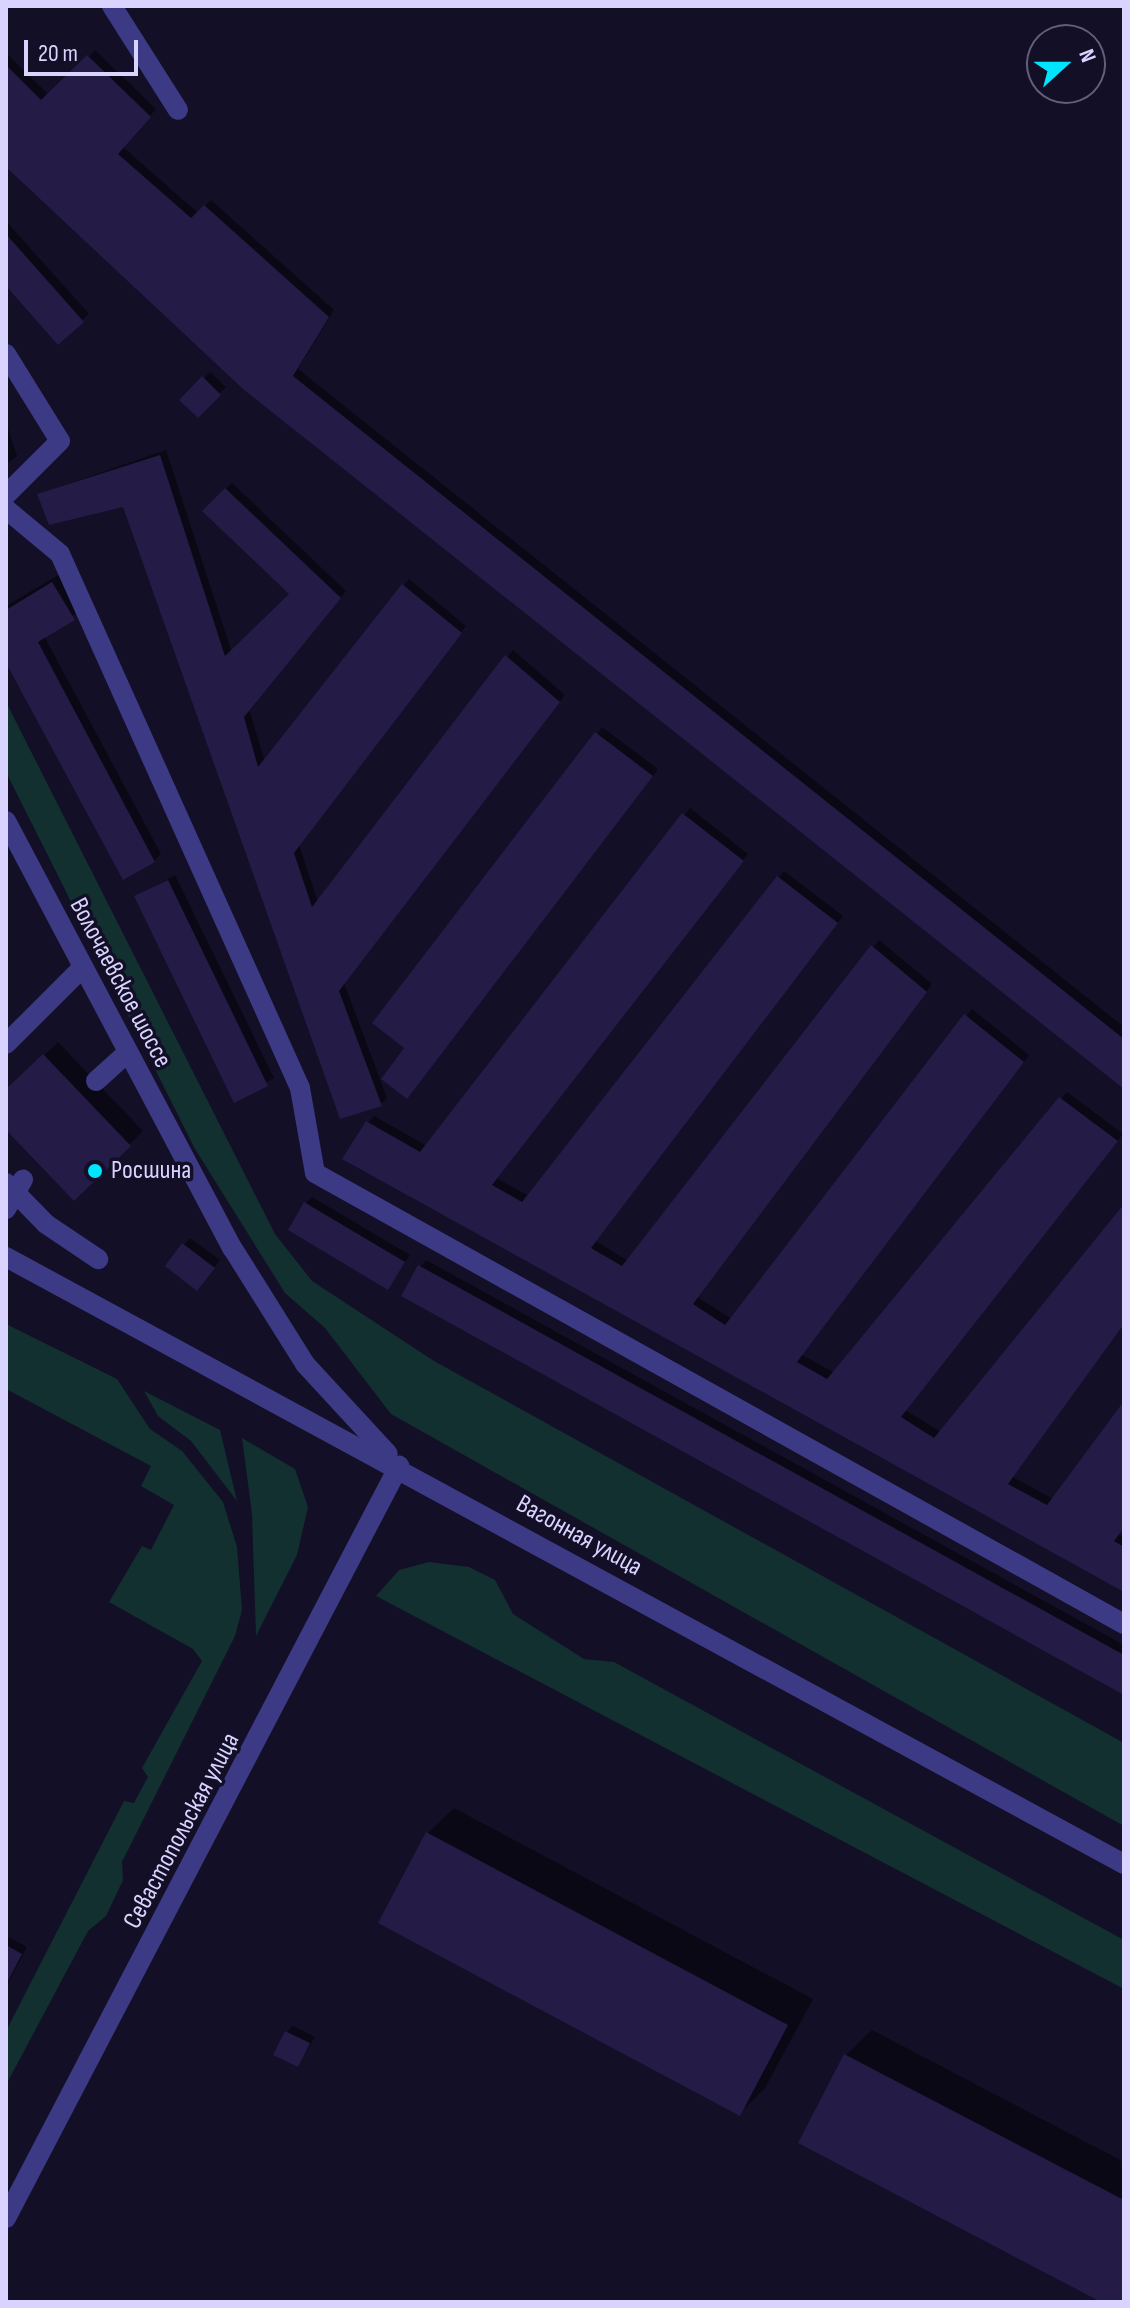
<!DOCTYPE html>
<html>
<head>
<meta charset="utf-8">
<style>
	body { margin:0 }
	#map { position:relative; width:1130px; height:2308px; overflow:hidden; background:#130f26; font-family:"Sofia Sans Condensed",sans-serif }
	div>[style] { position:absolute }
	.green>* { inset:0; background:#12302f }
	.shadow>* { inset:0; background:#0007 }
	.building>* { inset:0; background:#241b47 }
	.minor>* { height:20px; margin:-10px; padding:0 10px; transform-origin:10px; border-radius:10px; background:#3d3a85 }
	.dots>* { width:22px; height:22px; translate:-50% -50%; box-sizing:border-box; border:4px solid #130f26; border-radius:50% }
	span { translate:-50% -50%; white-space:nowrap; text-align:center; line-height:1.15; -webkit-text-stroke:7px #130f26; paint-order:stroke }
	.street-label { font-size:26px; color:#d9d4ff }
	.poi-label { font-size:26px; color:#d9d4ff }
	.left { translate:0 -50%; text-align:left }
	.frame { position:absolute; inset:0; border:8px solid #d9d4ff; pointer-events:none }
	.north { position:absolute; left:1026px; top:24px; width:80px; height:80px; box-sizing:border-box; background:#130f26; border:2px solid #625e7d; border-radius:50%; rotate:69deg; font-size:22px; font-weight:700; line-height:32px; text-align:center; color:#d9d4ff }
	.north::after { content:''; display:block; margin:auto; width:28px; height:36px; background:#00e5ff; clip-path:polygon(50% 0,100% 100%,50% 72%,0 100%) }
	.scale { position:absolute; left:24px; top:40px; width:114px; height:36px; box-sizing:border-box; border:4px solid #d9d4ff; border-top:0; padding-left:10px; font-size:24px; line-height:28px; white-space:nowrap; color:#d9d4ff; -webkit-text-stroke:6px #130f26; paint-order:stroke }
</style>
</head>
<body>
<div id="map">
	<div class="green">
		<div style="clip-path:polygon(6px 702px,275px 1234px,312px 1281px,434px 1361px,1124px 1743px,1124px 1826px,391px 1414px,325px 1328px,285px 1293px,195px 1149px,6px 772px)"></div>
		<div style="clip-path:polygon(6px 1324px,117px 1379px,150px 1429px,182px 1451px,223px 1502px,237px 1547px,242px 1610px,235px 1636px,122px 1862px,123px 1880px,106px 1916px,88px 1931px,6px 2085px,6px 2031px,124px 1801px,134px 1803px,148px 1777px,142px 1768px,202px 1661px,193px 1649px,109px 1602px,142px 1546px,151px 1550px,174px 1505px,141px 1486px,151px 1466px,6px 1389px)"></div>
		<div style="clip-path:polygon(144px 1391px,220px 1430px,237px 1501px,191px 1441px,158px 1416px)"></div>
		<div style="clip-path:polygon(242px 1438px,295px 1469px,308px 1507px,297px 1555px,256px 1636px,252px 1514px)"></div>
		<div style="clip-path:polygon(429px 1562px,469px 1567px,495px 1580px,513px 1614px,584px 1659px,614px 1662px,1124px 1940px,1124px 1989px,376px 1596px,399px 1570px)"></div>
	</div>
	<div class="shadow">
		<div style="clip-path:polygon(95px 50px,156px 109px,123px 147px,198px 213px,211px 200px,334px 310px,298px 369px,1124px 1027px,1124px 1087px,6px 164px,6px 53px,49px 95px)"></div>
		<div style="clip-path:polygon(6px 221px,89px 314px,58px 342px,6px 283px)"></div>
		<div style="clip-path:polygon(210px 372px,226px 387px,198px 415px,182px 400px)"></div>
		<div style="clip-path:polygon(6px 423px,17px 456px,6px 465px)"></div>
		<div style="clip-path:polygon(166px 450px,232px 653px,291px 594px,205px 511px,232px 483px,346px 591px,249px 709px,265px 762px,409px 579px,466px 626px,299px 845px,318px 902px,513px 650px,565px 695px,344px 983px,387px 1098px,381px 1104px,124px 505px,39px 494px)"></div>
		<div style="clip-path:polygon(67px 570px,88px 605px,44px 636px,161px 854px,154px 861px,6px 658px,6px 606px)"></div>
		<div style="clip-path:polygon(602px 727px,658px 769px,413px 1090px,406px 1048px)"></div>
		<div style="clip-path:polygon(690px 808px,748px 854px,496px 1178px,529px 1196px,784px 871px,843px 916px,596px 1241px,628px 1261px,879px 940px,932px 984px,697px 1297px,732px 1319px,972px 1009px,1029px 1055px,802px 1355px,835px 1373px,1067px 1092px,1123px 1134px,905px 1410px,941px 1432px,1124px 1207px,1124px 1323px,1013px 1477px,1053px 1499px,1124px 1404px,1124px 1527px,1119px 1534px,1124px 1537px,1124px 1589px,368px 1123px,374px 1116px,427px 1146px)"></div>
		<div style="clip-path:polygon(175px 875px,274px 1078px,235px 1100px,137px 897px)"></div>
		<div style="clip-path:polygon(58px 1042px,143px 1131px,74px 1198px,6px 1128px,6px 1091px)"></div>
		<div style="clip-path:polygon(312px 1197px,410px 1255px,388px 1287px,306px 1203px)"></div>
		<div style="clip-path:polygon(190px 1238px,220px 1260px,203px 1282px,184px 1245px)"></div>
		<div style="clip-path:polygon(426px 1260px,1124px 1645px,1124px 1693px,420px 1267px)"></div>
		<div style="clip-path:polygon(454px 1808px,813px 1999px,765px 2088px,740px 2113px,428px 1833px)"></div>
		<div style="clip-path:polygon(6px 1936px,27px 1947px,6px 1987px)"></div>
		<div style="clip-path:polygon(293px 2026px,315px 2037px,297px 2065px,287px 2032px)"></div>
		<div style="clip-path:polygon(872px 2030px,1124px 2162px,1124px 2302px,1106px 2302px,846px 2055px)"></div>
	</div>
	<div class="building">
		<div style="clip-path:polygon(87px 55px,151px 117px,118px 154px,191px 218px,204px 205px,329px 317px,293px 376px,1124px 1039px,1124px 1089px,243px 389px,6px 167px,6px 65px,41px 100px)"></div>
		<div style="clip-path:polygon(6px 234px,84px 322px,58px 345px,6px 286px)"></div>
		<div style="clip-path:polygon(202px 376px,221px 395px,198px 418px,179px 400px)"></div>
		<div style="clip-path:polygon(160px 455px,225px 656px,289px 594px,202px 511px,225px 488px,341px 598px,244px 717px,258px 767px,402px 584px,462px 633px,294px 853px,312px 907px,505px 655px,560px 702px,339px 991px,382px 1106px,340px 1119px,123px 507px,49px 525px,37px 494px)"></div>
		<div style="clip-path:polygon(52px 582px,75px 620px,38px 642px,155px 862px,123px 880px,6px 663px,6px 610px)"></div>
		<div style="clip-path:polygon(595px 732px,653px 776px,407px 1099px,381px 1079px,404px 1048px,372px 1023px)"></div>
		<div style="clip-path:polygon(682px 813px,744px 861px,492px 1185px,522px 1202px,777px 876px,838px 923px,591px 1248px,622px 1266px,871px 945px,927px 992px,693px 1304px,725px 1325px,964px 1014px,1024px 1062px,797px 1362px,827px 1379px,1059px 1097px,1118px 1141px,901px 1417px,934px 1438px,1124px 1204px,1124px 1324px,1008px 1484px,1047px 1505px,1124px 1401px,1124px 1528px,1114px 1541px,1124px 1547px,1124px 1592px,342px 1159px,366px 1121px,420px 1152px)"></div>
		<div style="clip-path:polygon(168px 880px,268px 1086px,234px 1103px,134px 896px)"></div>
		<div style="clip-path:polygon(43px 1054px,131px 1146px,74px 1201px,6px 1130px,6px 1089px)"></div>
		<div style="clip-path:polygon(304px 1202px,405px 1262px,388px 1290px,288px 1230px)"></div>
		<div style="clip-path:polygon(182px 1243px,215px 1268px,197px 1291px,165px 1266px)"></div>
		<div style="clip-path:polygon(418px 1265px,1124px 1655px,1124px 1695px,401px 1296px)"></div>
		<div style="clip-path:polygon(426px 1832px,788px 2025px,740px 2116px,378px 1923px)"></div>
		<div style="clip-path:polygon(6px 1945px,22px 1954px,6px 1985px)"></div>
		<div style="clip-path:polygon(285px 2031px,310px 2043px,298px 2067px,273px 2055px)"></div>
		<div style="clip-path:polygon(844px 2054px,1124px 2200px,1124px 2302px,1101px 2302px,798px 2143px)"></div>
	</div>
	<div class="minor">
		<div style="left:112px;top:6px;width:123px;rotate:57.6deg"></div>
		<div style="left:6px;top:354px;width:102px;rotate:58.2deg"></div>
		<div style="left:60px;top:441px;width:76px;rotate:135deg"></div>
		<div style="left:6px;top:509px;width:70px;rotate:39.8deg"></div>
		<div style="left:60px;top:554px;width:585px;rotate:65.8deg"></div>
		<div style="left:300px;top:1088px;width:86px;rotate:80deg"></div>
		<div style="left:315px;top:1173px;width:926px;rotate:29.14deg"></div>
		<div style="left:6px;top:821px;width:484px;rotate:62.1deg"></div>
		<div style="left:233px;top:1249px;width:136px;rotate:57.9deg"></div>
		<div style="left:305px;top:1364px;width:122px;rotate:47.3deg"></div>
		<div style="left:6px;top:1044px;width:107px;rotate:-45deg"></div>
		<div style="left:96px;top:1081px;width:42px;rotate:-42.1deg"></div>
		<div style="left:6px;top:1183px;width:57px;rotate:45.7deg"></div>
		<div style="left:46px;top:1224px;width:63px;rotate:33.9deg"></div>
		<div style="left:6px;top:1209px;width:34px;rotate:-60deg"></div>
		<div style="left:6px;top:1257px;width:1272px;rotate:28.5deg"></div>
		<div style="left:6px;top:2218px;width:849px;rotate:-62.41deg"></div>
	</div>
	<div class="dots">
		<div style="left:95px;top:1171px;background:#00e5ff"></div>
	</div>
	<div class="street-label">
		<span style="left:120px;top:983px;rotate:62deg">Волочаевское шоссе</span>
		<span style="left:579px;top:1536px;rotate:29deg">Вагонная улица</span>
		<span style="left:182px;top:1831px;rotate:-62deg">Севастопольская улица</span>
	</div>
	<div class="poi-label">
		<span class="left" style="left:111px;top:1171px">Росшина</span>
	</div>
	<div class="frame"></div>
	<div class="north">N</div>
	<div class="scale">20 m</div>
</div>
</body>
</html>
